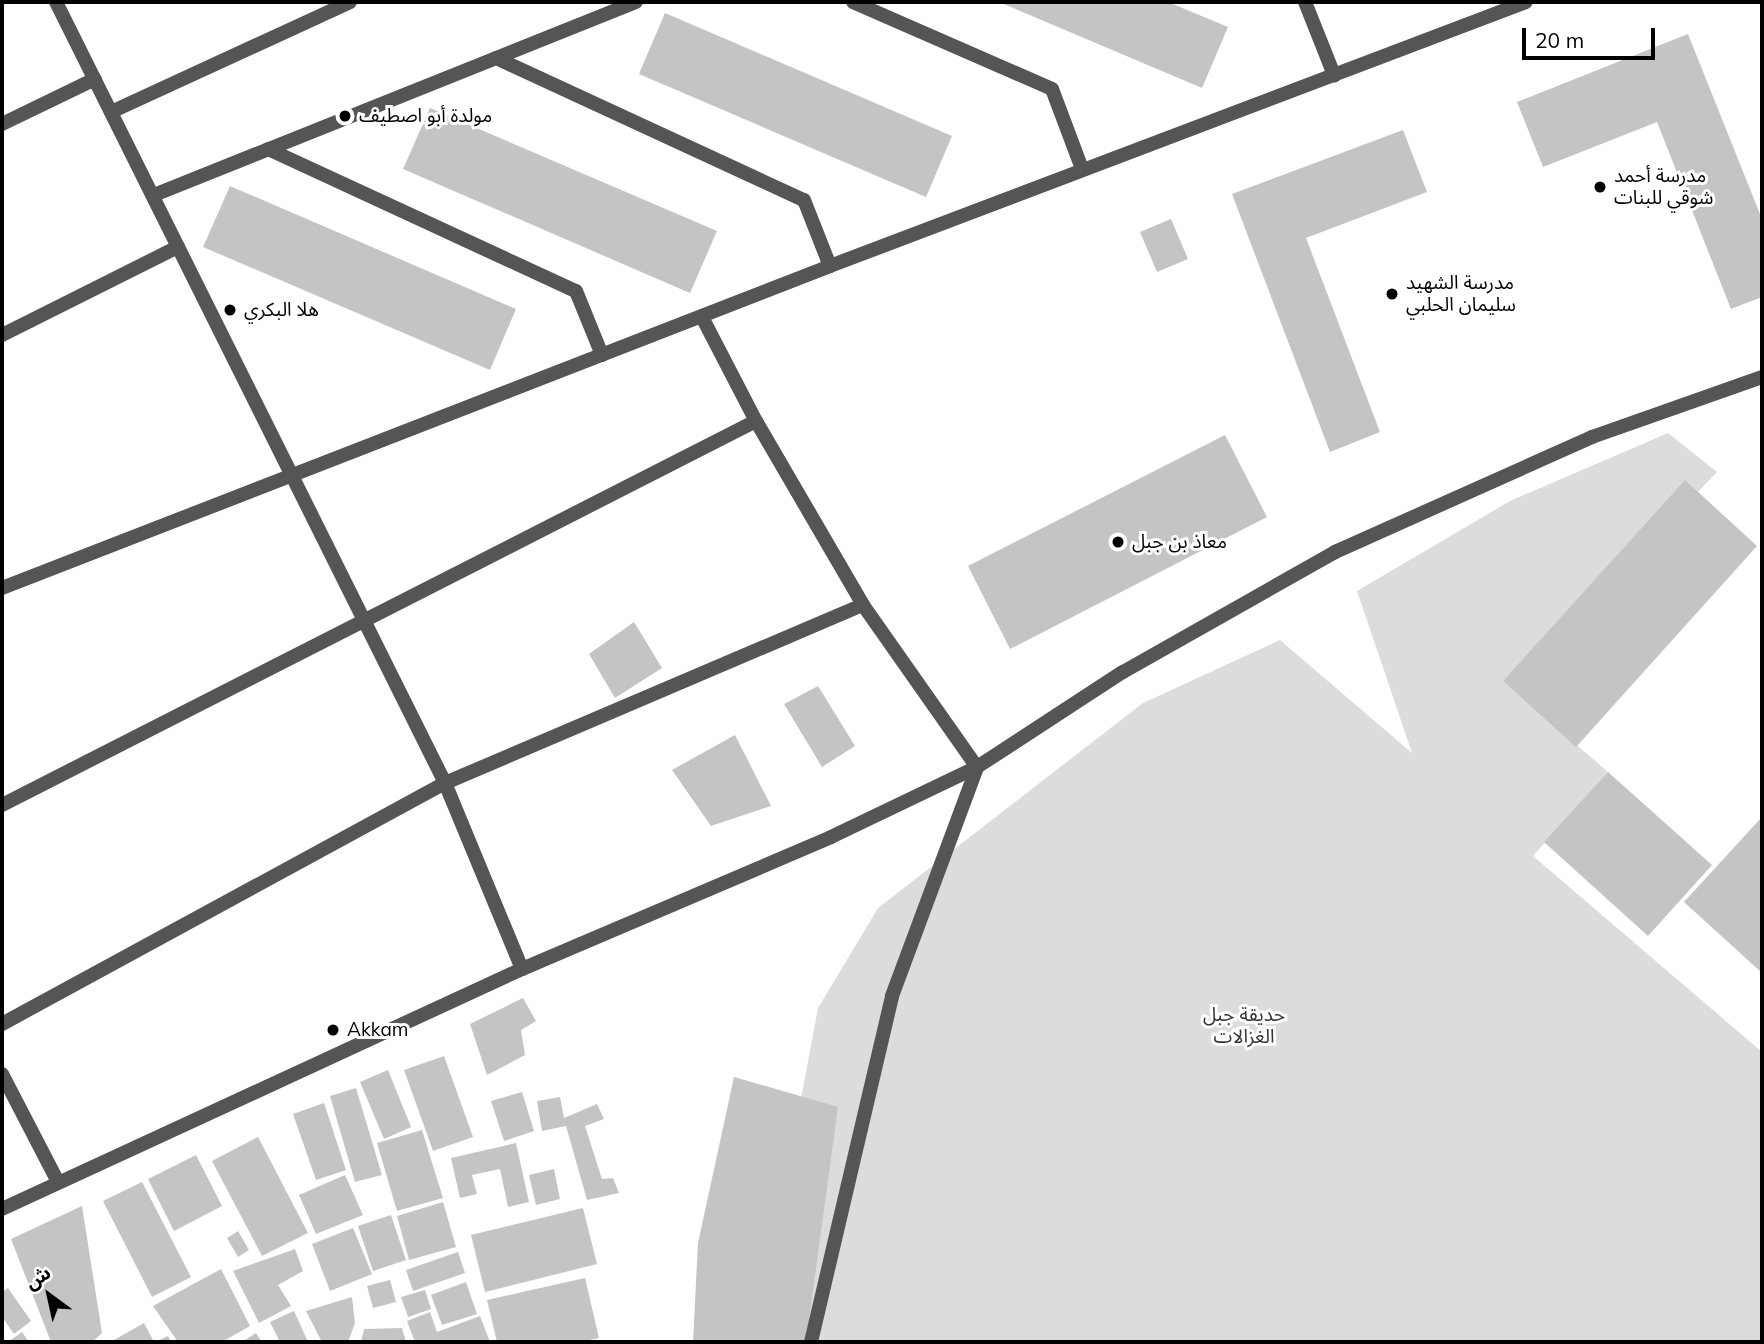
<!DOCTYPE html>
<html>
<head>
<meta charset="utf-8">
<style>
	body { margin:0 }
	#map { position:relative; width:1764px; height:1344px; overflow:hidden; background:#fff; font-family:Mulish,"Noto Sans Arabic",sans-serif }
	div>[style] { position:absolute }
	.green>* { inset:0; background:#dcdcdc }
	.building>* { inset:0; background:#c4c4c4 }
	.minor>* { height:14px; margin:-7px; padding:0 7px; transform-origin:7px; border-radius:7px; background:#555 }
	.dots>* { width:19px; height:19px; translate:-50% -50%; box-sizing:border-box; border:4px solid #fff; border-radius:50% }
	span { translate:-50% -50%; white-space:nowrap; text-align:center; line-height:1.15; -webkit-text-stroke:6px #fff; paint-order:stroke }
	.poi-label { font-size:19px; color:#000 }
	.left { translate:0 -50%; text-align:left }
	.park-label { font-size:19px; color:#333 }
	.frame { position:absolute; inset:0; border:4px solid #000; pointer-events:none }
	.north { position:absolute; left:14px; top:1260px; width:70px; height:70px; -webkit-text-stroke:5px #fff; paint-order:stroke; rotate:327deg; font-size:19px; font-weight:700; line-height:28px; text-align:center; color:#000 }
	.north::after { content:''; display:block; margin:auto; width:24px; height:32px; background:#000; clip-path:polygon(50% 0,100% 100%,50% 72%,0 100%) }
	.scale { position:absolute; left:1522px; top:28px; width:133px; height:32px; box-sizing:border-box; border:4px solid #000; border-top:0; padding-left:9px; font-size:21px; line-height:24px; white-space:nowrap; color:#000; -webkit-text-stroke:5px #fff; paint-order:stroke }
</style>
</head>
<body>
<div id="map">
	<div class="green">
		<div style="clip-path:polygon(1668px 433px,1717px 472px,1698px 492px,1685px 481px,1503px 681px,1608px 772px,1533px 856px,1762px 1052px,1762px 1342px,790px 1342px,782px 1306px,779px 1216px,818px 1008px,878px 908px,1143px 703px,1280px 640px,1412px 753px,1357px 591px,1510px 501px)"></div>
	</div>
	<div class="building">
		<div style="clip-path:polygon(999px 2px,1168px 2px,1228px 27px,1202px 88px)"></div>
		<div style="clip-path:polygon(665px 13px,952px 136px,926px 197px,639px 74px)"></div>
		<div style="clip-path:polygon(1688px 34px,1762px 219px,1762px 297px,1731px 309px,1657px 122px,1543px 167px,1517px 102px)"></div>
		<div style="clip-path:polygon(430px 108px,717px 231px,690px 293px,403px 169px)"></div>
		<div style="clip-path:polygon(1403px 130px,1427px 192px,1306px 238px,1380px 432px,1330px 452px,1232px 194px)"></div>
		<div style="clip-path:polygon(230px 186px,516px 309px,490px 370px,203px 247px)"></div>
		<div style="clip-path:polygon(1171px 219px,1188px 259px,1157px 272px,1140px 232px)"></div>
		<div style="clip-path:polygon(1225px 435px,1267px 517px,1010px 649px,968px 566px)"></div>
		<div style="clip-path:polygon(1685px 480px,1757px 546px,1576px 747px,1503px 681px)"></div>
		<div style="clip-path:polygon(634px 622px,662px 668px,615px 698px,589px 654px)"></div>
		<div style="clip-path:polygon(818px 686px,855px 746px,822px 767px,784px 704px)"></div>
		<div style="clip-path:polygon(735px 735px,771px 806px,711px 826px,672px 770px)"></div>
		<div style="clip-path:polygon(1608px 772px,1712px 865px,1648px 936px,1544px 842px)"></div>
		<div style="clip-path:polygon(1762px 817px,1762px 973px,1684px 902px)"></div>
		<div style="clip-path:polygon(523px 998px,536px 1021px,521px 1030px,525px 1055px,487px 1075px,470px 1024px)"></div>
		<div style="clip-path:polygon(444px 1056px,473px 1137px,433px 1151px,404px 1070px)"></div>
		<div style="clip-path:polygon(388px 1070px,411px 1127px,384px 1139px,360px 1082px)"></div>
		<div style="clip-path:polygon(734px 1077px,838px 1107px,806px 1342px,693px 1342px,698px 1243px)"></div>
		<div style="clip-path:polygon(356px 1088px,382px 1175px,355px 1182px,330px 1096px)"></div>
		<div style="clip-path:polygon(522px 1092px,534px 1131px,504px 1141px,491px 1101px)"></div>
		<div style="clip-path:polygon(560px 1097px,564px 1118px,597px 1104px,604px 1119px,585px 1126px,602px 1179px,613px 1178px,619px 1193px,587px 1200px,566px 1126px,542px 1131px,537px 1101px)"></div>
		<div style="clip-path:polygon(324px 1103px,346px 1170px,316px 1180px,293px 1114px)"></div>
		<div style="clip-path:polygon(422px 1130px,443px 1198px,397px 1211px,377px 1143px)"></div>
		<div style="clip-path:polygon(258px 1137px,308px 1233px,262px 1256px,212px 1161px)"></div>
		<div style="clip-path:polygon(516px 1143px,529px 1202px,508px 1207px,500px 1169px,472px 1175px,477px 1194px,460px 1198px,451px 1158px)"></div>
		<div style="clip-path:polygon(196px 1155px,222px 1206px,174px 1231px,148px 1179px)"></div>
		<div style="clip-path:polygon(554px 1169px,560px 1199px,536px 1205px,529px 1175px)"></div>
		<div style="clip-path:polygon(345px 1175px,363px 1215px,316px 1234px,299px 1195px)"></div>
		<div style="clip-path:polygon(142px 1182px,191px 1277px,152px 1297px,103px 1201px)"></div>
		<div style="clip-path:polygon(443px 1202px,456px 1247px,409px 1260px,397px 1216px)"></div>
		<div style="clip-path:polygon(82px 1206px,102px 1333px,92px 1342px,51px 1342px,11px 1239px)"></div>
		<div style="clip-path:polygon(583px 1208px,597px 1264px,485px 1292px,471px 1235px)"></div>
		<div style="clip-path:polygon(391px 1215px,406px 1260px,373px 1271px,358px 1226px)"></div>
		<div style="clip-path:polygon(353px 1228px,372px 1274px,330px 1291px,312px 1244px)"></div>
		<div style="clip-path:polygon(238px 1231px,249px 1250px,238px 1257px,227px 1238px)"></div>
		<div style="clip-path:polygon(295px 1249px,303px 1271px,278px 1285px,291px 1306px,259px 1323px,233px 1271px)"></div>
		<div style="clip-path:polygon(458px 1252px,465px 1273px,413px 1291px,406px 1270px)"></div>
		<div style="clip-path:polygon(221px 1269px,250px 1326px,222px 1342px,178px 1342px,153px 1306px)"></div>
		<div style="clip-path:polygon(585px 1278px,599px 1338px,580px 1342px,497px 1342px,487px 1300px)"></div>
		<div style="clip-path:polygon(390px 1280px,396px 1302px,373px 1308px,367px 1286px)"></div>
		<div style="clip-path:polygon(466px 1282px,477px 1314px,442px 1325px,431px 1295px)"></div>
		<div style="clip-path:polygon(8px 1288px,31px 1321px,14px 1334px,2px 1317px,2px 1292px)"></div>
		<div style="clip-path:polygon(425px 1290px,431px 1309px,408px 1317px,401px 1297px)"></div>
		<div style="clip-path:polygon(352px 1297px,355px 1323px,348px 1342px,322px 1342px,306px 1311px)"></div>
		<div style="clip-path:polygon(294px 1311px,308px 1342px,280px 1342px,270px 1322px)"></div>
		<div style="clip-path:polygon(430px 1312px,437px 1332px,480px 1316px,490px 1342px,415px 1342px,407px 1321px)"></div>
		<div style="clip-path:polygon(144px 1323px,154px 1342px,116px 1342px,114px 1340px)"></div>
		<div style="clip-path:polygon(402px 1328px,406px 1342px,361px 1342px,364px 1329px)"></div>
		<div style="clip-path:polygon(22px 1332px,29px 1342px,8px 1342px)"></div>
		<div style="clip-path:polygon(256px 1333px,262px 1342px,242px 1342px)"></div>
		<div style="clip-path:polygon(168px 1336px,171px 1342px,155px 1342px)"></div>
	</div>
	<div class="minor">
		<div style="left:56px;top:2px;width:873px;rotate:63.52deg"></div>
		<div style="left:445px;top:783px;width:201px;rotate:67.5deg"></div>
		<div style="left:853px;top:2px;width:217px;rotate:23.6deg"></div>
		<div style="left:1052px;top:89px;width:85px;rotate:69.4deg"></div>
		<div style="left:1305px;top:2px;width:79px;rotate:68.3deg"></div>
		<div style="left:496px;top:58px;width:339px;rotate:24.8deg"></div>
		<div style="left:804px;top:200px;width:71px;rotate:68.5deg"></div>
		<div style="left:111px;top:112px;width:263px;rotate:-24.7deg"></div>
		<div style="left:2px;top:124px;width:103px;rotate:-25.8deg"></div>
		<div style="left:268px;top:149px;width:339px;rotate:24.8deg"></div>
		<div style="left:576px;top:291px;width:69px;rotate:67.9deg"></div>
		<div style="left:154px;top:195px;width:519px;rotate:-21.82deg"></div>
		<div style="left:702px;top:317px;width:117px;rotate:62.6deg"></div>
		<div style="left:756px;top:421px;width:213px;rotate:59.8deg"></div>
		<div style="left:863px;top:605px;width:198px;rotate:54.9deg"></div>
		<div style="left:977px;top:767px;width:174px;rotate:-33.1deg"></div>
		<div style="left:1123px;top:672px;width:244px;rotate:-29.5deg"></div>
		<div style="left:1335px;top:552px;width:282px;rotate:-24.1deg"></div>
		<div style="left:1592px;top:437px;width:180px;rotate:-19.4deg"></div>
		<div style="left:2px;top:335px;width:197px;rotate:-26.6deg"></div>
		<div style="left:2px;top:588px;width:888px;rotate:-21.25deg"></div>
		<div style="left:830px;top:266px;width:744px;rotate:-20.77deg"></div>
		<div style="left:2px;top:805px;width:846px;rotate:-26.99deg"></div>
		<div style="left:2px;top:1024px;width:504px;rotate:-28.55deg"></div>
		<div style="left:445px;top:783px;width:454px;rotate:-23.1deg"></div>
		<div style="left:2px;top:1074px;width:122px;rotate:62.6deg"></div>
		<div style="left:2px;top:1209px;width:573px;rotate:-24.78deg"></div>
		<div style="left:522px;top:969px;width:336px;rotate:-23.1deg"></div>
		<div style="left:831px;top:837px;width:162px;rotate:-25.6deg"></div>
		<div style="left:811px;top:1342px;width:355px;rotate:-76.8deg"></div>
		<div style="left:892px;top:996px;width:244px;rotate:-69.6deg"></div>
	</div>
	<div class="dots">
		<div style="left:345px;top:116px;background:#000"></div>
		<div style="left:1600px;top:187px;background:#000"></div>
		<div style="left:1392px;top:294px;background:#000"></div>
		<div style="left:230px;top:310px;background:#000"></div>
		<div style="left:1118px;top:542px;background:#000"></div>
		<div style="left:333px;top:1030px;background:#000"></div>
	</div>
	<div class="poi-label">
		<span class="left" style="left:359px;top:116px">مولدة أبو اصطيف</span>
		<span class="left" style="left:1614px;top:187px">مدرسة أحمد<br>شوقي للبنات</span>
		<span class="left" style="left:1406px;top:294px">مدرسة الشهيد<br>سليمان الحلبي</span>
		<span class="left" style="left:244px;top:310px">هلا البكري</span>
		<span class="left" style="left:1132px;top:542px">معاذ بن جبل</span>
		<span class="left" style="left:347px;top:1030px">Akkam</span>
	</div>
	<div class="park-label">
		<span style="left:1244px;top:1026px">حديقة جبل<br>الغزالات</span>
	</div>
	<div class="frame"></div>
	<div class="north">ش</div>
	<div class="scale">20 m</div>
</div>
</body>
</html>
